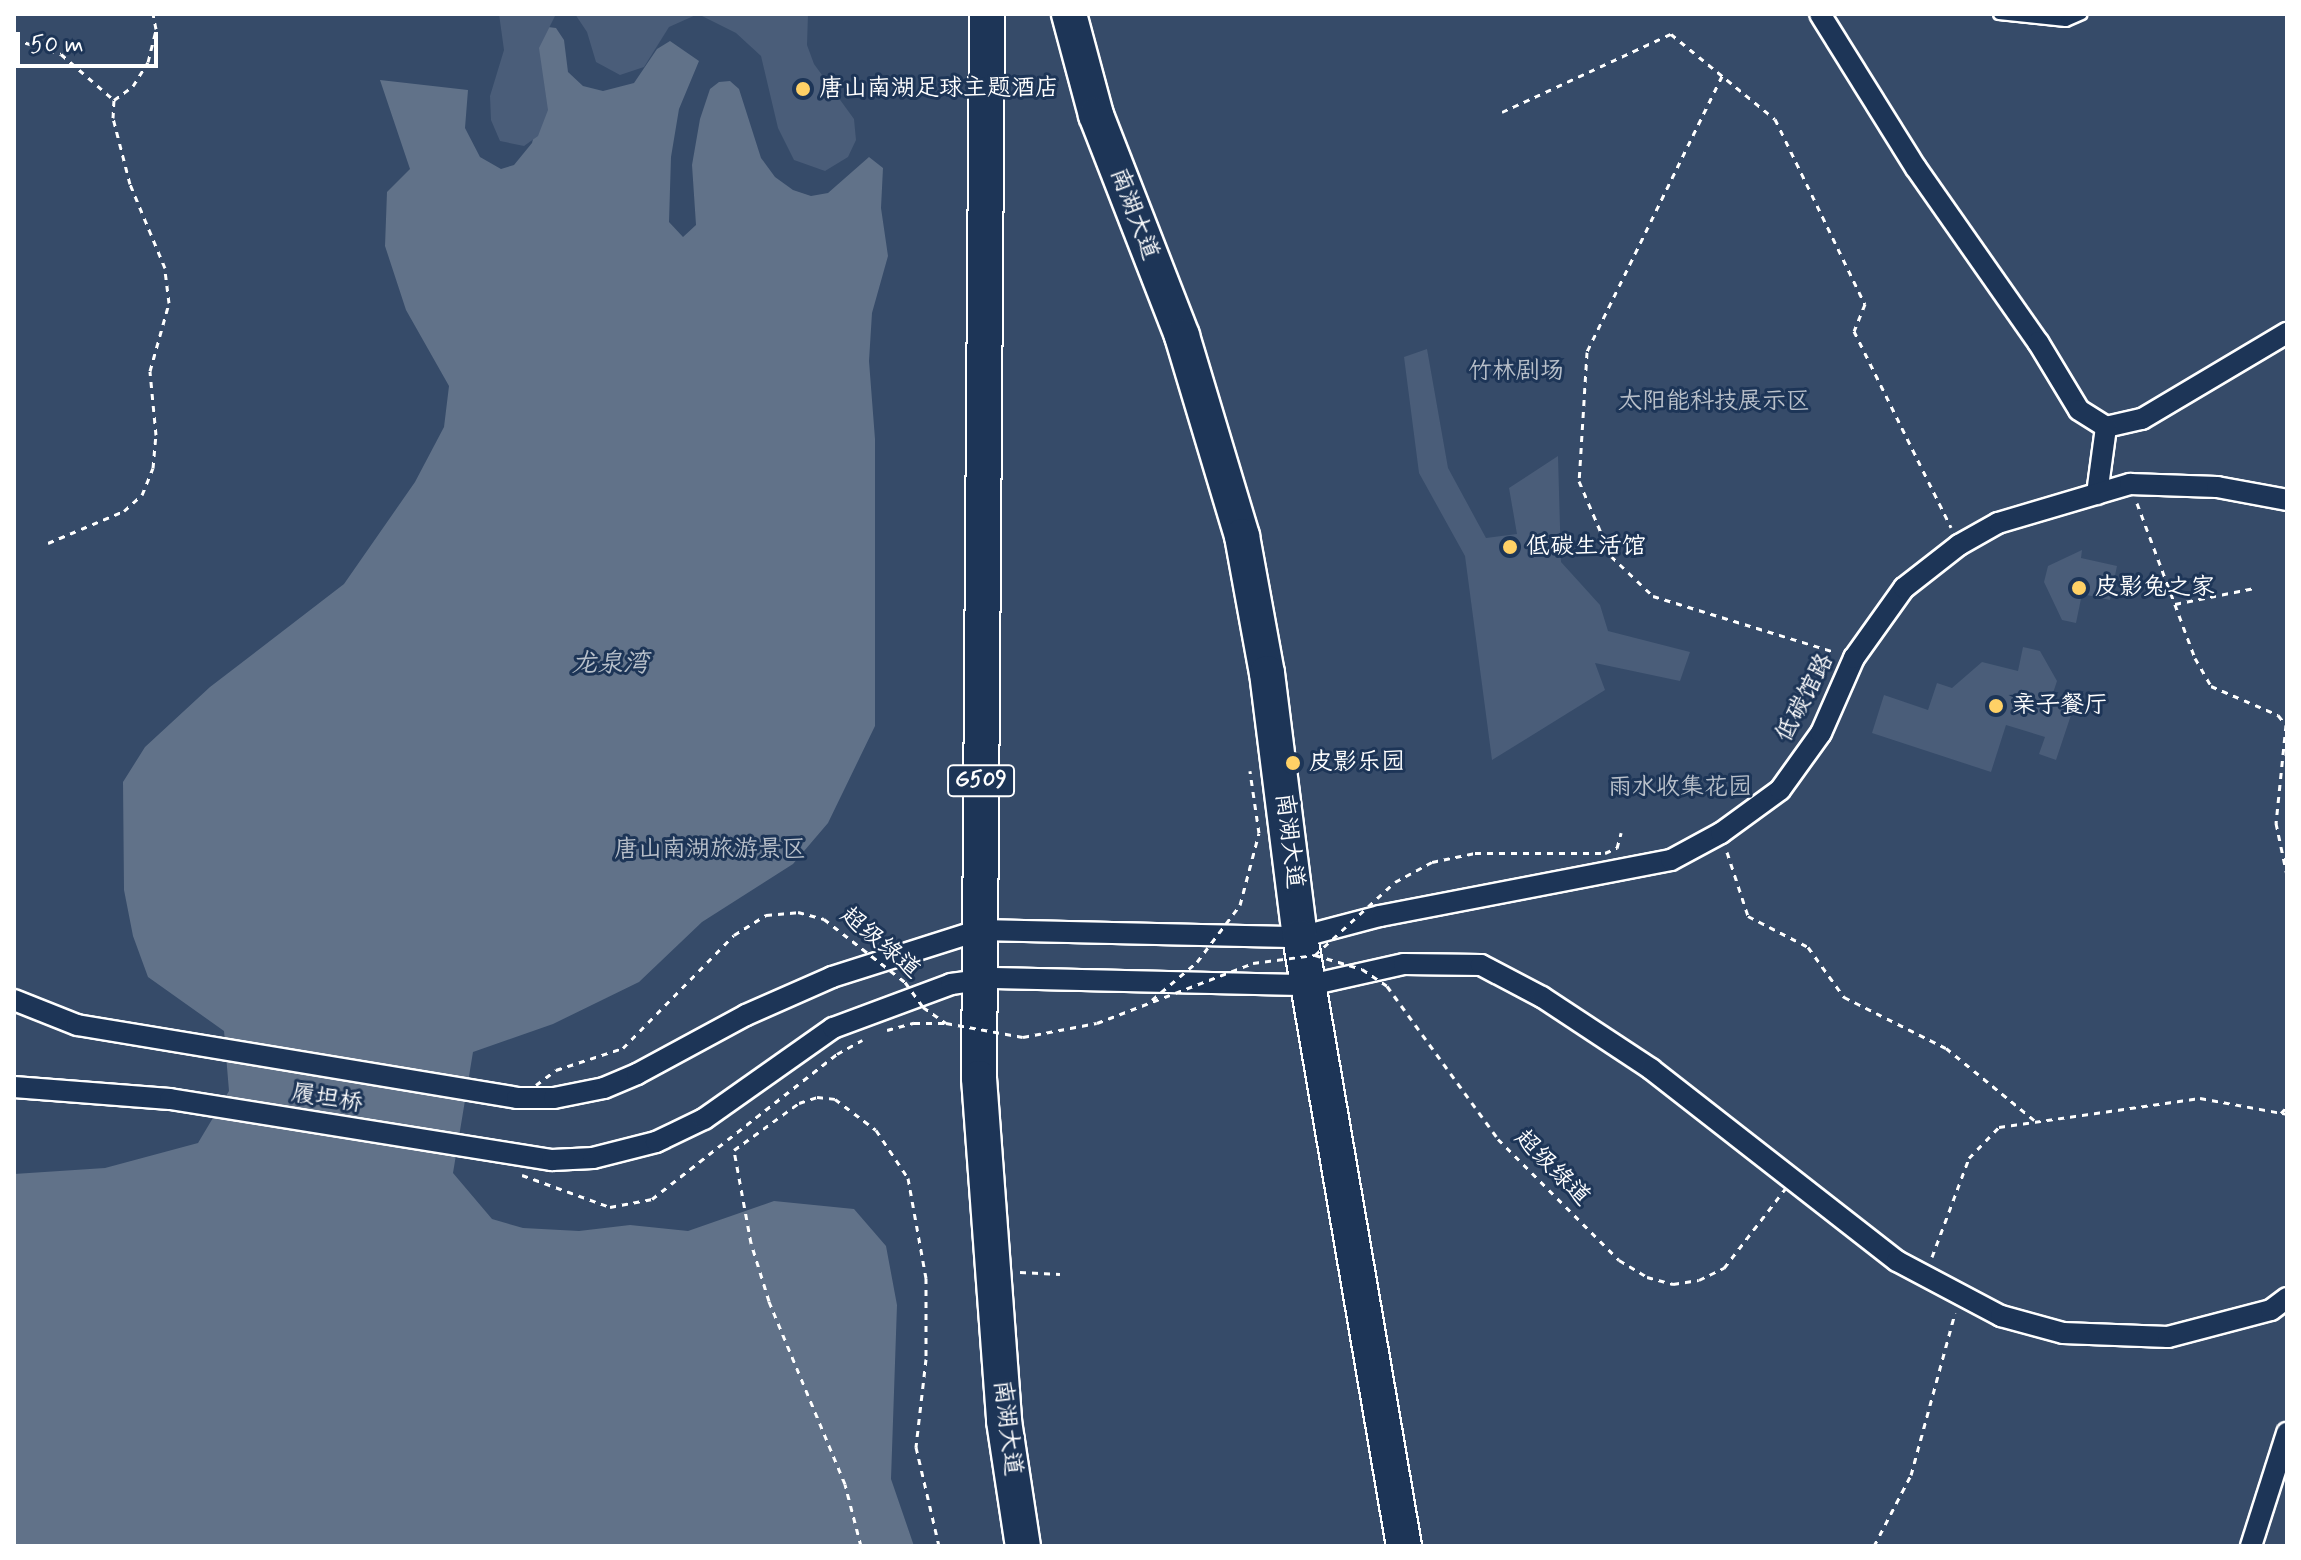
<!DOCTYPE html>
<html>
<head>
<meta charset="utf-8">
<style>
	body { margin:0 }
	#map { position:relative; width:2301px; height:1560px; overflow:hidden; background:#1d3557; font-family:Mynerve,"LXGW WenKai TC",sans-serif }
	div>[style] { position:absolute }
	.green>* { inset:0; background:#364b69 }
	.water>* { inset:0; background:#617289 }
	.building>* { inset:0; background:#4a5d79 }
	.path>* { height:3px; margin-top:-1.5px; transform-origin:0; background:repeating-linear-gradient(90deg,#fff 0 6px,transparent 0 12px) }
	.roads { filter:drop-shadow(2px 0 #fff) drop-shadow(-2px 0 #fff) drop-shadow(0 2px #fff) drop-shadow(0 -2px #fff) }
	.service>* { height:10px; margin:-5px; padding:0 5px; transform-origin:5px; border-radius:5px; background:#1d3557 }
	.minor>* { height:20px; margin:-10px; padding:0 10px; transform-origin:10px; border-radius:10px; background:#1d3557 }
	.trunk>* { height:34px; margin:-17px; padding:0 17px; transform-origin:17px; border-radius:17px; background:#1d3557 }
	.path-bridge>* { height:3px; margin-top:-1.5px; transform-origin:0; background:repeating-linear-gradient(90deg,#fff 0 6px,transparent 0 12px) }
	.dots>* { width:22px; height:22px; translate:-50% -50%; box-sizing:border-box; border:4px solid #1d3557; border-radius:50% }
	span { translate:-50% -50%; white-space:nowrap; text-align:center; line-height:1.15; -webkit-text-stroke:6px #1d3557; paint-order:stroke }
	.shield-label span { padding:2px 6px; background:#1d3557; border:2px solid; border-radius:6px; -webkit-text-stroke-width:0 }
	.shield-label { font-size:22px; color:#fff; font-weight:700 }
	.poi-label { font-size:24px; color:#fff }
	.left { translate:0 -50%; text-align:left }
	.street-label { font-size:24px; color:#fff }
	.park-label { font-size:24px; color:#b9c0ca }
	.water-label { font-size:26px; color:#b8c0ca; font-style:italic }
	.frame { position:absolute; inset:0; border:16px solid #fff; pointer-events:none }
	.scale { position:absolute; left:16px; top:32px; width:142px; height:36px; box-sizing:border-box; border:4px solid #fff; border-top:0; padding-left:10px; font-size:24px; line-height:28px; white-space:nowrap; color:#fff; -webkit-text-stroke:6px #1d3557; paint-order:stroke }
</style>
</head>
<body>
<div id="map">
	<div class="green">
		<div style="clip-path:polygon(14px 14px,2287px 14px,2287px 1546px,14px 1546px)"></div>
	</div>
	<div class="water">
		<div style="clip-path:polygon(548px 27px,556px 28px,564px 40px,568px 72px,583px 86px,603px 91px,634px 83px,657px 49px,670px 41px,699px 61px,679px 109px,671px 157px,669px 222px,683px 237px,696px 225px,692px 165px,700px 119px,710px 89px,719px 82px,730px 81px,739px 89px,761px 158px,775px 177px,793px 190px,811px 196px,828px 193px,869px 157px,883px 168px,881px 208px,888px 256px,872px 313px,869px 361px,875px 439px,875px 726px,828px 823px,793px 864px,702px 922px,639px 982px,553px 1024px,473px 1052px,453px 1173px,492px 1219px,523px 1228px,579px 1231px,630px 1225px,688px 1231px,774px 1201px,854px 1209px,886px 1246px,897px 1305px,891px 1479px,914px 1546px,14px 1546px,14px 1174px,105px 1168px,198px 1143px,229px 1091px,224px 1031px,148px 977px,133px 936px,124px 890px,123px 782px,145px 747px,210px 687px,344px 584px,415px 482px,444px 427px,449px 386px,406px 310px,385px 246px,387px 192px,410px 169px,380px 80px,468px 90px,465px 128px,480px 157px,501px 169px,514px 165px,532px 143px,541px 107px,536px 48px)"></div>
	</div>
	<div class="building">
		<div style="clip-path:polygon(499px 14px,556px 14px,539px 48px,548px 110px,538px 136px,524px 146px,500px 141px,491px 120px,490px 96px,504px 50px)"></div>
		<div style="clip-path:polygon(575px 14px,698px 14px,669px 27px,644px 67px,620px 75px,596px 62px,587px 32px)"></div>
		<div style="clip-path:polygon(698px 14px,808px 14px,807px 45px,814px 64px,854px 119px,856px 140px,848px 157px,825px 171px,794px 160px,778px 128px,761px 56px,736px 33px)"></div>
		<div style="clip-path:polygon(1427px 349px,1448px 468px,1486px 538px,1517px 534px,1509px 488px,1558px 456px,1561px 562px,1600px 605px,1608px 631px,1690px 652px,1680px 681px,1595px 663px,1605px 690px,1492px 760px,1465px 556px,1419px 473px,1404px 357px)"></div>
		<div style="clip-path:polygon(2082px 550px,2081px 558px,2117px 566px,2110px 600px,2082px 594px,2076px 623px,2062px 620px,2044px 582px,2048px 566px)"></div>
		<div style="clip-path:polygon(2023px 647px,2040px 651px,2057px 681px,2050px 702px,2073px 709px,2056px 760px,2039px 754px,2045px 737px,2006px 725px,1991px 772px,1872px 733px,1884px 695px,1928px 710px,1937px 683px,1952px 688px,1982px 662px,2018px 671px)"></div>
	</div>
	<div class="path">
		<div style="left:14px;top:39px;width:49px;rotate:17.7deg"></div>
		<div style="left:61px;top:54px;width:70px;rotate:41deg"></div>
		<div style="left:1722px;top:76px;width:307px;rotate:116.1deg"></div>
		<div style="left:1587px;top:352px;width:129px;rotate:93.5deg"></div>
		<div style="left:1579px;top:481px;width:82px;rotate:66.9deg"></div>
		<div style="left:1611px;top:556px;width:58px;rotate:43.6deg"></div>
		<div style="left:1653px;top:596px;width:190px;rotate:17.1deg"></div>
		<div style="left:1502px;top:112px;width:186px;rotate:-24.8deg"></div>
		<div style="left:1671px;top:34px;width:134px;rotate:39.3deg"></div>
		<div style="left:1775px;top:119px;width:206px;rotate:64.1deg"></div>
		<div style="left:1865px;top:304px;width:29px;rotate:112deg"></div>
		<div style="left:1854px;top:331px;width:219px;rotate:63.7deg"></div>
		<div style="left:2137px;top:503px;width:165px;rotate:69.5deg"></div>
		<div style="left:2195px;top:658px;width:32px;rotate:60deg"></div>
		<div style="left:2211px;top:686px;width:73px;rotate:23.4deg"></div>
		<div style="left:2278px;top:715px;width:13px;rotate:51deg"></div>
		<div style="left:2286px;top:725px;width:99px;rotate:95.8deg"></div>
		<div style="left:2276px;top:823px;width:53px;rotate:78.1deg"></div>
		<div style="left:48px;top:543px;width:82px;rotate:-22.8deg"></div>
		<div style="left:124px;top:511px;width:24px;rotate:-42deg"></div>
		<div style="left:142px;top:495px;width:29px;rotate:-68deg"></div>
		<div style="left:153px;top:468px;width:33px;rotate:-85deg"></div>
		<div style="left:156px;top:435px;width:64px;rotate:-95.4deg"></div>
		<div style="left:150px;top:371px;width:71px;rotate:-74.4deg"></div>
		<div style="left:169px;top:303px;width:35px;rotate:-97deg"></div>
		<div style="left:165px;top:268px;width:91px;rotate:-112.6deg"></div>
		<div style="left:130px;top:184px;width:68px;rotate:-104.4deg"></div>
		<div style="left:113px;top:118px;width:18px;rotate:-87deg"></div>
		<div style="left:114px;top:100px;width:24px;rotate:-36deg"></div>
		<div style="left:133px;top:86px;width:28px;rotate:-58deg"></div>
		<div style="left:148px;top:62px;width:34px;rotate:-76deg"></div>
		<div style="left:156px;top:29px;width:15px;rotate:-101deg"></div>
		<div style="left:2175px;top:604px;width:81px;rotate:-11.4deg"></div>
		<div style="left:1727px;top:852px;width:67px;rotate:71.8deg"></div>
		<div style="left:1748px;top:916px;width:68px;rotate:27.3deg"></div>
		<div style="left:1808px;top:947px;width:62px;rotate:54.2deg"></div>
		<div style="left:1844px;top:997px;width:114px;rotate:26.6deg"></div>
		<div style="left:1946px;top:1048px;width:114px;rotate:39.3deg"></div>
		<div style="left:887px;top:1030px;width:28px;rotate:-15deg"></div>
		<div style="left:914px;top:1023px;width:32px"></div>
		<div style="left:2281px;top:1113px;width:8px;rotate:-45deg"></div>
		<div style="left:522px;top:1175px;width:94px;rotate:20deg"></div>
		<div style="left:610px;top:1207px;width:43px;rotate:-10.8deg"></div>
		<div style="left:652px;top:1199px;width:235px;rotate:-38.1deg"></div>
		<div style="left:837px;top:1054px;width:29px;rotate:-29deg"></div>
		<div style="left:1932px;top:1257px;width:106px;rotate:-69.5deg"></div>
		<div style="left:1969px;top:1158px;width:43px;rotate:-45.9deg"></div>
		<div style="left:1999px;top:1127px;width:203px;rotate:-8.2deg"></div>
		<div style="left:2200px;top:1098px;width:88px;rotate:10.4deg"></div>
		<div style="left:1020px;top:1272px;width:40px;rotate:2.9deg"></div>
		<div style="left:861px;top:1546px;width:64px;rotate:-104.5deg"></div>
		<div style="left:845px;top:1484px;width:198px;rotate:-112.6deg"></div>
		<div style="left:769px;top:1301px;width:61px;rotate:-107.2deg"></div>
		<div style="left:751px;top:1243px;width:95px;rotate:-100.4deg"></div>
		<div style="left:734px;top:1150px;width:80px;rotate:-35.9deg"></div>
		<div style="left:799px;top:1103px;width:19px;rotate:-18deg"></div>
		<div style="left:817px;top:1097px;width:18px;rotate:6deg"></div>
		<div style="left:835px;top:1099px;width:51px;rotate:37.1deg"></div>
		<div style="left:876px;top:1130px;width:58px;rotate:56.3deg"></div>
		<div style="left:908px;top:1178px;width:102px;rotate:79.8deg"></div>
		<div style="left:926px;top:1278px;width:81px;rotate:90deg"></div>
		<div style="left:926px;top:1359px;width:89px;rotate:96.5deg"></div>
		<div style="left:916px;top:1447px;width:102px;rotate:76.9deg"></div>
		<div style="left:1874px;top:1546px;width:80px;rotate:-62.5deg"></div>
		<div style="left:1911px;top:1475px;width:168px;rotate:-74.8deg"></div>
	</div>
	<div class="roads">
		<div class="service">
			<div style="left:1999px;top:14px;width:67px;rotate:6deg"></div>
			<div style="left:2066px;top:21px;width:17px;rotate:-24deg"></div>
		</div>
		<div class="minor">
			<div style="left:1820px;top:14px;width:181px;rotate:58.1deg"></div>
			<div style="left:1916px;top:168px;width:213px;rotate:55deg"></div>
			<div style="left:2038px;top:342px;width:79px;rotate:58.9deg"></div>
			<div style="left:2079px;top:410px;width:32px;rotate:32deg"></div>
			<div style="left:2106px;top:427px;width:37px;rotate:-13deg"></div>
			<div style="left:2142px;top:419px;width:169px;rotate:-30.7deg"></div>
			<div style="left:2097px;top:494px;width:68px;rotate:-82.3deg"></div>
			<div style="left:14px;top:1000px;width:68px;rotate:21.6deg"></div>
			<div style="left:77px;top:1025px;width:446px;rotate:9.4deg"></div>
			<div style="left:517px;top:1098px;width:37px"></div>
			<div style="left:554px;top:1098px;width:51px;rotate:-11.3deg"></div>
			<div style="left:604px;top:1088px;width:36px;rotate:-23deg"></div>
			<div style="left:637px;top:1074px;width:124px;rotate:-28.4deg"></div>
			<div style="left:746px;top:1015px;width:94px;rotate:-23.8deg"></div>
			<div style="left:832px;top:977px;width:155px;rotate:-17.6deg"></div>
			<div style="left:980px;top:930px;width:320px;rotate:1.3deg"></div>
			<div style="left:1300px;top:937px;width:83px;rotate:-14.7deg"></div>
			<div style="left:1380px;top:916px;width:296px;rotate:-10.9deg"></div>
			<div style="left:1671px;top:860px;width:57px;rotate:-28.4deg"></div>
			<div style="left:1721px;top:833px;width:73px;rotate:-36.1deg"></div>
			<div style="left:1780px;top:790px;width:70px;rotate:-54.3deg"></div>
			<div style="left:1821px;top:733px;width:82px;rotate:-66.3deg"></div>
			<div style="left:1854px;top:658px;width:86px;rotate:-54.5deg"></div>
			<div style="left:1904px;top:588px;width:70px;rotate:-38deg"></div>
			<div style="left:1959px;top:545px;width:45px;rotate:-29.4deg"></div>
			<div style="left:1998px;top:523px;width:138px;rotate:-16.5deg"></div>
			<div style="left:2130px;top:484px;width:87px;rotate:2deg"></div>
			<div style="left:2217px;top:487px;width:71px;rotate:10.5deg"></div>
			<div style="left:14px;top:1087px;width:156px;rotate:4.4deg"></div>
			<div style="left:170px;top:1099px;width:387px;rotate:9.1deg"></div>
			<div style="left:552px;top:1160px;width:41px;rotate:-2.8deg"></div>
			<div style="left:593px;top:1158px;width:65px;rotate:-14.3deg"></div>
			<div style="left:656px;top:1142px;width:53px;rotate:-25.6deg"></div>
			<div style="left:704px;top:1119px;width:158px;rotate:-35.2deg"></div>
			<div style="left:833px;top:1028px;width:126px;rotate:-20.4deg"></div>
			<div style="left:951px;top:984px;width:43px;rotate:-7.9deg"></div>
			<div style="left:994px;top:978px;width:316px;rotate:1.3deg"></div>
			<div style="left:1310px;top:985px;width:96px;rotate:-12.6deg"></div>
			<div style="left:1404px;top:964px;width:77px;rotate:0.7deg"></div>
			<div style="left:1481px;top:965px;width:69px;rotate:27.7deg"></div>
			<div style="left:1542px;top:997px;width:131px;rotate:33.4deg"></div>
			<div style="left:1651px;top:1069px;width:312px;rotate:38deg"></div>
			<div style="left:1897px;top:1261px;width:118px;rotate:27.9deg"></div>
			<div style="left:2001px;top:1316px;width:64px;rotate:15.3deg"></div>
			<div style="left:2063px;top:1333px;width:105px;rotate:2.2deg"></div>
			<div style="left:2168px;top:1337px;width:106px;rotate:-14.7deg"></div>
			<div style="left:2271px;top:1310px;width:20px;rotate:-37deg"></div>
			<div style="left:2251px;top:1546px;width:119px;rotate:-72.3deg"></div>
		</div>
		<div class="trunk">
			<div style="left:987px;top:14px;width:1064px;rotate:90.43deg"></div>
			<div style="left:979px;top:1078px;width:344px;rotate:85.8deg"></div>
			<div style="left:1004px;top:1421px;width:126px;rotate:81.4deg"></div>
			<div style="left:1069px;top:14px;width:105px;rotate:75deg"></div>
			<div style="left:1096px;top:115px;width:237px;rotate:68.7deg"></div>
			<div style="left:1182px;top:336px;width:209px;rotate:73.3deg"></div>
			<div style="left:1242px;top:536px;width:139px;rotate:79.7deg"></div>
			<div style="left:1267px;top:673px;width:266px;rotate:82.9deg"></div>
			<div style="left:1300px;top:937px;width:618px;rotate:80.31deg"></div>
		</div>
	</div>
	<div class="path-bridge">
		<div style="left:1315px;top:955px;width:108px;rotate:-42.4deg"></div>
		<div style="left:1395px;top:882px;width:42px;rotate:-28.4deg"></div>
		<div style="left:1432px;top:862px;width:44px;rotate:-11.8deg"></div>
		<div style="left:1475px;top:853px;width:130px"></div>
		<div style="left:1605px;top:853px;width:13px;rotate:-23deg"></div>
		<div style="left:1617px;top:848px;width:16px;rotate:-75deg"></div>
		<div style="left:1152px;top:1000px;width:59px;rotate:-40.2deg"></div>
		<div style="left:1197px;top:962px;width:71px;rotate:-53deg"></div>
		<div style="left:1240px;top:905px;width:74px;rotate:-75.2deg"></div>
		<div style="left:1259px;top:833px;width:63px;rotate:-98.3deg"></div>
		<div style="left:536px;top:1085px;width:25px;rotate:-37deg"></div>
		<div style="left:556px;top:1070px;width:71px;rotate:-18.2deg"></div>
		<div style="left:623px;top:1048px;width:158px;rotate:-45.5deg"></div>
		<div style="left:734px;top:935px;width:38px;rotate:-32deg"></div>
		<div style="left:766px;top:915px;width:32px;rotate:-5deg"></div>
		<div style="left:798px;top:912px;width:27px;rotate:15deg"></div>
		<div style="left:824px;top:919px;width:103px;rotate:37.9deg"></div>
		<div style="left:905px;top:982px;width:31px;rotate:54deg"></div>
		<div style="left:923px;top:1007px;width:28px;rotate:35deg"></div>
		<div style="left:946px;top:1023px;width:78px;rotate:10.3deg"></div>
		<div style="left:1023px;top:1037px;width:75px;rotate:-10.7deg"></div>
		<div style="left:1097px;top:1023px;width:167px;rotate:-21deg"></div>
		<div style="left:1253px;top:963px;width:63px;rotate:-7.4deg"></div>
		<div style="left:1315px;top:955px;width:49px;rotate:16.6deg"></div>
		<div style="left:1362px;top:969px;width:30px;rotate:34deg"></div>
		<div style="left:1387px;top:986px;width:189px;rotate:54deg"></div>
		<div style="left:1498px;top:1139px;width:171px;rotate:45deg"></div>
		<div style="left:1619px;top:1260px;width:33px;rotate:31deg"></div>
		<div style="left:1647px;top:1277px;width:27px;rotate:15deg"></div>
		<div style="left:1673px;top:1284px;width:26px;rotate:-9deg"></div>
		<div style="left:1699px;top:1280px;width:28px;rotate:-26deg"></div>
		<div style="left:1724px;top:1268px;width:100px;rotate:-52.3deg"></div>
	</div>
	<div class="dots">
		<div style="left:803px;top:89px;background:#ffd166"></div>
		<div style="left:1510px;top:547px;background:#ffd166"></div>
		<div style="left:2079px;top:588px;background:#ffd166"></div>
		<div style="left:1996px;top:706px;background:#ffd166"></div>
		<div style="left:1293px;top:763px;background:#ffd166"></div>
	</div>
	<div class="shield-label">
		<span style="left:981px;top:781px">G509</span>
	</div>
	<div class="poi-label">
		<span class="left" style="left:819px;top:89px">唐山南湖足球主题酒店</span>
		<span class="left" style="left:1526px;top:547px">低碳生活馆</span>
		<span class="left" style="left:2095px;top:588px">皮影兔之家</span>
		<span class="left" style="left:2012px;top:706px">亲子餐厅</span>
		<span class="left" style="left:1309px;top:763px">皮影乐园</span>
	</div>
	<div class="street-label">
		<span style="left:1134px;top:214px;rotate:69deg">南湖大道</span>
		<span style="left:1805px;top:698px;rotate:-62deg">低碳馆路</span>
		<span style="left:1289px;top:841px;rotate:83deg">南湖大道</span>
		<span style="left:880px;top:943px;rotate:40deg">超级绿道</span>
		<span style="left:327px;top:1099px;rotate:9deg">履坦桥</span>
		<span style="left:1552px;top:1168px;rotate:45deg">超级绿道</span>
		<span style="left:1007px;top:1428px;rotate:83deg">南湖大道</span>
	</div>
	<div class="park-label">
		<span style="left:1516px;top:372px">竹林剧场</span>
		<span style="left:1714px;top:402px">太阳能科技展示区</span>
		<span style="left:1680px;top:788px">雨水收集花园</span>
		<span style="left:710px;top:850px">唐山南湖旅游景区</span>
	</div>
	<div class="water-label">
		<span style="left:610px;top:665px">龙泉湾</span>
	</div>
	<div class="frame"></div>
	<div class="scale">50 m</div>
</div>
</body>
</html>
